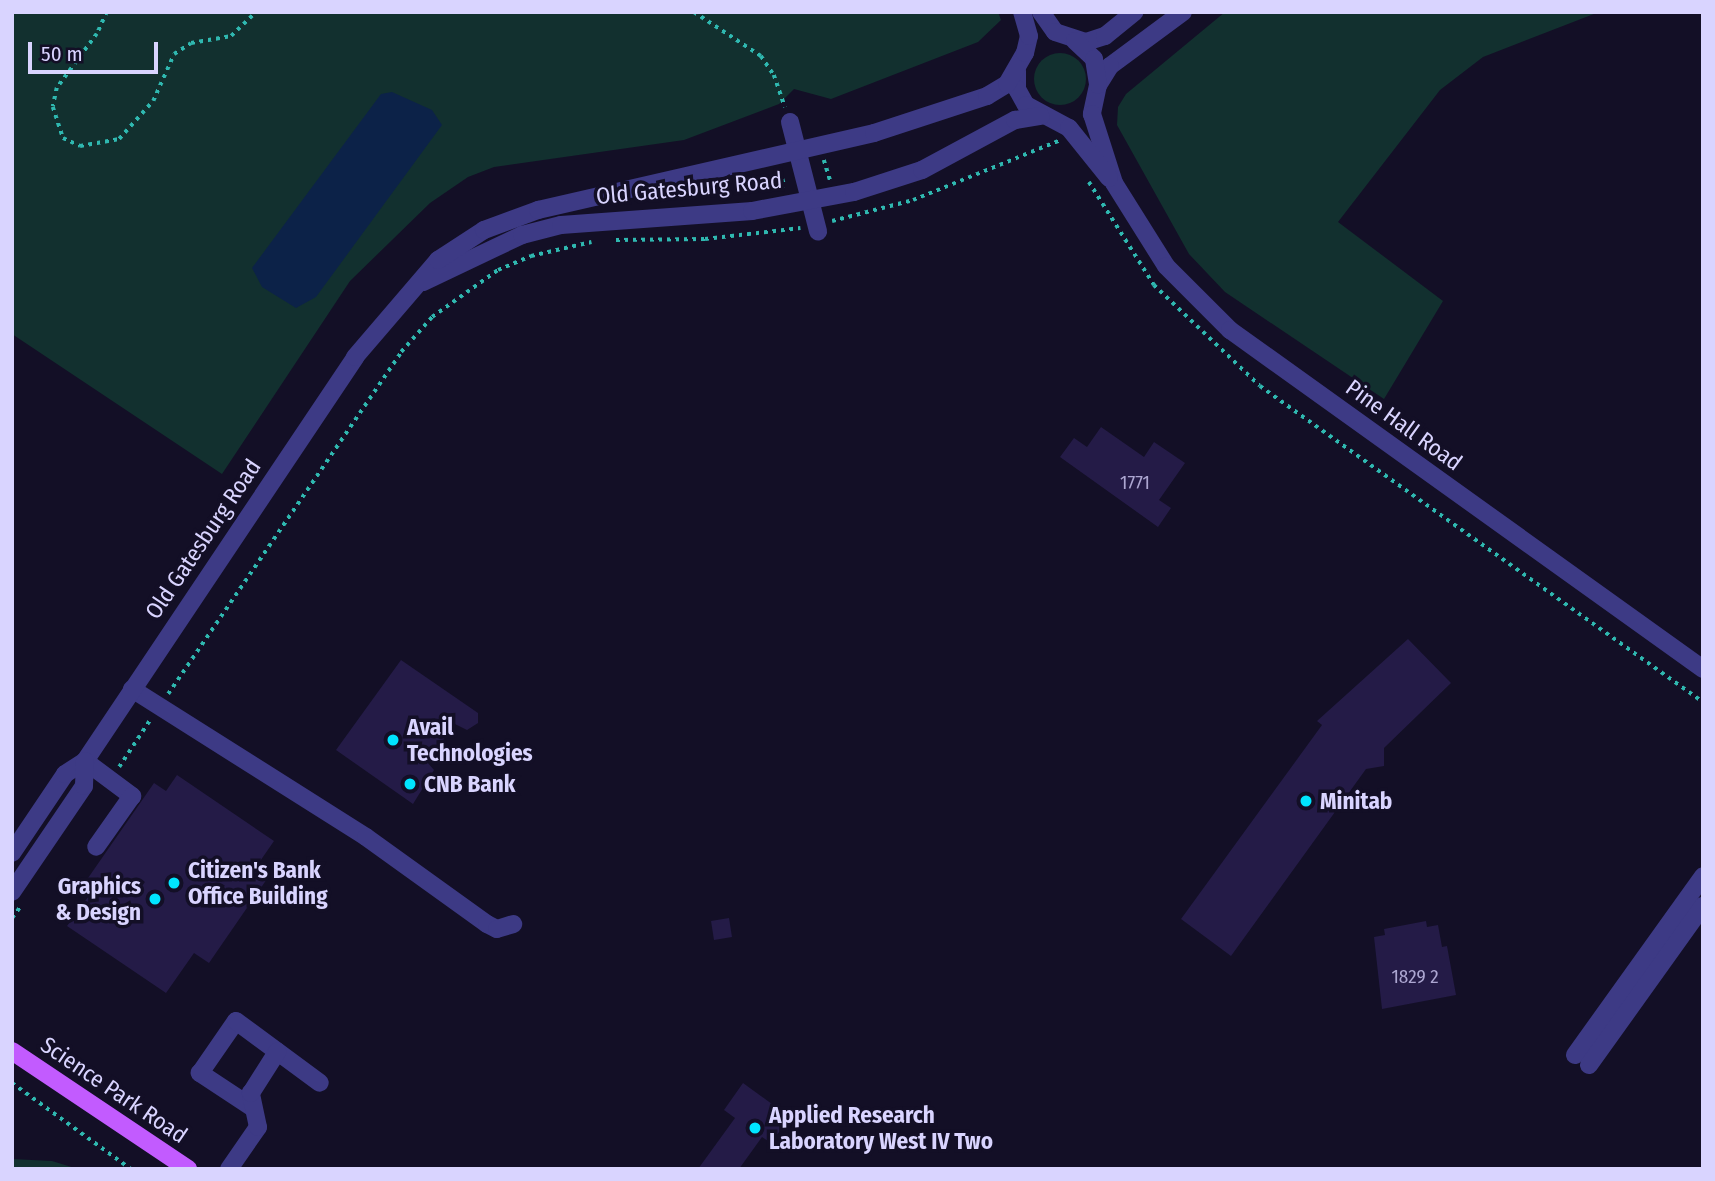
<!DOCTYPE html>
<html>
<head>
<meta charset="utf-8">
<style>
	body { margin:0 }
	#map { position:relative; width:1715px; height:1181px; overflow:hidden; background:#130f26; font-family:"Fira Sans Condensed",sans-serif }
	div>[style] { position:absolute }
	.green>* { inset:0; background:#12302f }
	.round { border-radius:50% }
	.water>* { inset:0; background:#0c2248 }
	.building>* { inset:0; background:#241b47 }
	.path>* { height:3.5px; margin-top:-1.75px; transform-origin:0; background:repeating-linear-gradient(90deg,#2fb8b0 0 3.5px,transparent 0 8.5px) }
	.minor>* { height:18px; margin:-9px; padding:0 9px; transform-origin:9px; border-radius:9px; background:#3d3a85 }
	.major>* { height:18px; margin:-9px; padding:0 9px; transform-origin:9px; border-radius:9px; background:#c25bff }
	.dots>* { width:19px; height:19px; translate:-50% -50%; box-sizing:border-box; border:4px solid #130f26; border-radius:50% }
	span { translate:-50% -50%; white-space:nowrap; text-align:center; line-height:1.15; -webkit-text-stroke:7px #130f26; paint-order:stroke }
	.number-label { font-size:19px; color:#aca6d1 }
	.number-label span { -webkit-text-stroke-width:0 }
	.street-label { font-size:23px; color:#d9d4ff }
	.poi-label { font-size:23px; color:#d9d4ff; font-weight:700 }
	.left { translate:0 -50%; text-align:left }
	.right { translate:-100% -50%; text-align:right }
	.frame { position:absolute; inset:0; border:14px solid #d9d4ff; pointer-events:none }
	.scale { position:absolute; left:28px; top:42px; width:130px; height:32px; box-sizing:border-box; border:4px solid #d9d4ff; border-top:0; padding-left:9px; font-size:21px; line-height:24px; white-space:nowrap; color:#d9d4ff; -webkit-text-stroke:5px #130f26; paint-order:stroke }
</style>
</head>
<body>
<div id="map">
	<div class="green">
		<div style="clip-path:polygon(12px 12px,998px 12px,1001px 20px,978px 42px,831px 99px,794px 89px,779px 104px,684px 140px,494px 167px,468px 177px,430px 203px,350px 281px,222px 474px,12px 334px)"></div>
		<div style="clip-path:polygon(1225px 12px,1599px 12px,1483px 57px,1440px 90px,1338px 222px,1443px 301px,1384px 399px,1225px 292px,1189px 254px,1117px 125px,1118px 107px,1126px 94px)"></div>
		<div class="round" style="left:1034px;top:53px;width:52px;height:52px"></div>
		<div style="clip-path:polygon(12px 1159px,52px 1161px,78px 1169px,12px 1169px)"></div>
	</div>
	<div class="water">
		<div style="clip-path:polygon(392px 92px,432px 110px,442px 125px,316px 297px,296px 308px,262px 287px,252px 268px,381px 94px)"></div>
	</div>
	<div class="building">
		<div style="clip-path:polygon(1101px 427px,1144px 457px,1154px 442px,1185px 463px,1159px 500px,1171px 508px,1158px 527px,1060px 457px,1074px 438px,1087px 447px)"></div>
		<div style="clip-path:polygon(1408px 639px,1451px 683px,1384px 748px,1384px 766px,1366px 769px,1231px 956px,1181px 919px,1322px 725px,1317px 721px)"></div>
		<div style="clip-path:polygon(401px 660px,478px 713px,478px 723px,467px 730px,455px 724px,427px 762px,434px 770px,413px 804px,336px 750px)"></div>
		<div style="clip-path:polygon(177px 775px,274px 841px,256px 867px,269px 876px,209px 963px,194px 953px,166px 993px,67px 926px,88px 897px,79px 891px,154px 783px,166px 791px)"></div>
		<div style="clip-path:polygon(729px 918px,732px 937px,714px 940px,711px 921px)"></div>
		<div style="clip-path:polygon(1426px 921px,1427px 927px,1438px 925px,1442px 947px,1447px 946px,1456px 995px,1382px 1009px,1374px 937px,1385px 935px,1384px 929px)"></div>
		<div style="clip-path:polygon(743px 1083px,790px 1117px,771px 1143px,762px 1137px,739px 1169px,698px 1169px,735px 1118px,724px 1110px)"></div>
	</div>
	<div class="path">
		<div style="left:107px;top:12px;width:24px;rotate:114deg"></div>
		<div style="left:97px;top:34px;width:67px;rotate:126.5deg"></div>
		<div style="left:57px;top:88px;width:19px;rotate:102deg"></div>
		<div style="left:53px;top:107px;width:33px;rotate:72deg"></div>
		<div style="left:63px;top:138px;width:19px;rotate:25deg"></div>
		<div style="left:80px;top:146px;width:40px;rotate:-10deg"></div>
		<div style="left:119px;top:139px;width:51px;rotate:-48.2deg"></div>
		<div style="left:153px;top:101px;width:51px;rotate:-65.9deg"></div>
		<div style="left:174px;top:54px;width:20px;rotate:-33deg"></div>
		<div style="left:191px;top:43px;width:41px;rotate:-9.9deg"></div>
		<div style="left:231px;top:36px;width:35px;rotate:-44deg"></div>
		<div style="left:694px;top:12px;width:80px;rotate:33.3deg"></div>
		<div style="left:761px;top:56px;width:23px;rotate:56deg"></div>
		<div style="left:774px;top:75px;width:34px;rotate:71deg"></div>
		<div style="left:824px;top:160px;width:21px;rotate:73deg"></div>
		<div style="left:780px;top:171px;width:17px;rotate:73deg"></div>
		<div style="left:1089px;top:182px;width:122px;rotate:57.7deg"></div>
		<div style="left:1154px;top:285px;width:146px;rotate:43.6deg"></div>
		<div style="left:1260px;top:386px;width:544px;rotate:35.5deg"></div>
		<div style="left:832px;top:221px;width:84px;rotate:-14.5deg"></div>
		<div style="left:913px;top:200px;width:157px;rotate:-22.1deg"></div>
		<div style="left:616px;top:240px;width:89px;rotate:-0.6deg"></div>
		<div style="left:705px;top:239px;width:96px;rotate:-6.6deg"></div>
		<div style="left:168px;top:694px;width:414px;rotate:-55.7deg"></div>
		<div style="left:401px;top:352px;width:47px;rotate:-48.5deg"></div>
		<div style="left:432px;top:317px;width:81px;rotate:-35.5deg"></div>
		<div style="left:498px;top:270px;width:36px;rotate:-23deg"></div>
		<div style="left:531px;top:256px;width:62px;rotate:-13.1deg"></div>
		<div style="left:119px;top:767px;width:56px;rotate:-56.6deg"></div>
		<div style="left:12px;top:918px;width:14px;rotate:-54deg"></div>
		<div style="left:12px;top:1083px;width:147px;rotate:35.9deg"></div>
	</div>
	<div class="minor">
		<div style="left:1041px;top:12px;width:24px;rotate:55deg"></div>
		<div style="left:1055px;top:32px;width:33px;rotate:18deg"></div>
		<div style="left:1086px;top:42px;width:20px;rotate:-18deg"></div>
		<div style="left:1105px;top:36px;width:38px;rotate:-39deg"></div>
		<div style="left:1183px;top:12px;width:91px;rotate:143.5deg"></div>
		<div style="left:1110px;top:66px;width:22px;rotate:122deg"></div>
		<div style="left:1098px;top:85px;width:30px;rotate:102deg"></div>
		<div style="left:1092px;top:114px;width:72px;rotate:72.3deg"></div>
		<div style="left:1114px;top:183px;width:98px;rotate:57.9deg"></div>
		<div style="left:1166px;top:266px;width:91px;rotate:45deg"></div>
		<div style="left:1230px;top:330px;width:582px;rotate:35.63deg"></div>
		<div style="left:1075px;top:41px;width:26px;rotate:43deg"></div>
		<div style="left:1094px;top:59px;width:26px;rotate:81deg"></div>
		<div style="left:1017px;top:71px;width:18px;rotate:90deg"></div>
		<div style="left:1017px;top:89px;width:18px;rotate:61deg"></div>
		<div style="left:1026px;top:105px;width:49px;rotate:28.1deg"></div>
		<div style="left:1069px;top:128px;width:64px;rotate:51.3deg"></div>
		<div style="left:790px;top:122px;width:113px;rotate:75.6deg"></div>
		<div style="left:423px;top:282px;width:110px;rotate:-25.4deg"></div>
		<div style="left:522px;top:235px;width:40px;rotate:-14.4deg"></div>
		<div style="left:561px;top:225px;width:192px;rotate:-4.2deg"></div>
		<div style="left:752px;top:211px;width:104px;rotate:-10.6deg"></div>
		<div style="left:854px;top:192px;width:71px;rotate:-17.9deg"></div>
		<div style="left:922px;top:170px;width:106px;rotate:-28.3deg"></div>
		<div style="left:1015px;top:120px;width:26px;rotate:-9deg"></div>
		<div style="left:132px;top:689px;width:277px;rotate:32.3deg"></div>
		<div style="left:366px;top:837px;width:149px;rotate:35.7deg"></div>
		<div style="left:487px;top:924px;width:11px;rotate:27deg"></div>
		<div style="left:497px;top:929px;width:17px;rotate:-17deg"></div>
		<div style="left:85px;top:761px;width:59px;rotate:36.7deg"></div>
		<div style="left:132px;top:796px;width:62px;rotate:125.2deg"></div>
		<div style="left:12px;top:853px;width:95px;rotate:-56.1deg"></div>
		<div style="left:65px;top:774px;width:24px;rotate:-33deg"></div>
		<div style="left:85px;top:761px;width:486px;rotate:-56.2deg"></div>
		<div style="left:355px;top:357px;width:128px;rotate:-49.4deg"></div>
		<div style="left:438px;top:260px;width:55px;rotate:-33.1deg"></div>
		<div style="left:484px;top:230px;width:58px;rotate:-20.3deg"></div>
		<div style="left:538px;top:210px;width:345px;rotate:-12.9deg"></div>
		<div style="left:874px;top:133px;width:119px;rotate:-18.1deg"></div>
		<div style="left:987px;top:96px;width:23px;rotate:-31deg"></div>
		<div style="left:1007px;top:84px;width:36px;rotate:-60deg"></div>
		<div style="left:1025px;top:53px;width:17px;rotate:-77deg"></div>
		<div style="left:1029px;top:36px;width:25px;rotate:-106deg"></div>
		<div style="left:12px;top:892px;width:128px;rotate:-55.8deg"></div>
		<div style="left:84px;top:786px;width:25px;rotate:-88deg"></div>
		<div style="left:1575px;top:1055px;width:220px;rotate:-54.4deg"></div>
		<div style="left:1589px;top:1065px;width:196px;rotate:-54.4deg"></div>
		<div style="left:253px;top:1108px;width:64px;rotate:-146.6deg"></div>
		<div style="left:200px;top:1073px;width:63px;rotate:-55.3deg"></div>
		<div style="left:236px;top:1021px;width:104px;rotate:36.4deg"></div>
		<div style="left:229px;top:1169px;width:51px;rotate:-55.4deg"></div>
		<div style="left:258px;top:1127px;width:35px;rotate:-102deg"></div>
		<div style="left:251px;top:1093px;width:49px;rotate:-57.6deg"></div>
	</div>
	<div class="major">
		<div style="left:12px;top:1051px;width:212px;rotate:33.8deg"></div>
	</div>
	<div class="dots">
		<div style="left:393px;top:740px;background:#00e5ff"></div>
		<div style="left:410px;top:784px;background:#00e5ff"></div>
		<div style="left:1306px;top:801px;background:#00e5ff"></div>
		<div style="left:174px;top:883px;background:#00e5ff"></div>
		<div style="left:155px;top:899px;background:#00e5ff"></div>
		<div style="left:755px;top:1128px;background:#00e5ff"></div>
	</div>
	<div class="number-label">
		<span style="left:1135px;top:483px">1771</span>
		<span style="left:1415px;top:977px">1829 2</span>
	</div>
	<div class="street-label">
		<span style="left:689px;top:188px;rotate:-5deg">Old Gatesburg Road</span>
		<span style="left:1404px;top:425px;rotate:36deg">Pine Hall Road</span>
		<span style="left:203px;top:539px;rotate:-56deg">Old Gatesburg Road</span>
		<span style="left:114px;top:1090px;rotate:34deg">Science Park Road</span>
	</div>
	<div class="poi-label">
		<span class="left" style="left:407px;top:740px">Avail<br>Technologies</span>
		<span class="left" style="left:424px;top:784px">CNB Bank</span>
		<span class="left" style="left:1320px;top:801px">Minitab</span>
		<span class="left" style="left:188px;top:883px">Citizen's Bank<br>Office Building</span>
		<span class="right" style="left:141px;top:899px">Graphics<br>&amp; Design</span>
		<span class="left" style="left:769px;top:1128px">Applied Research<br>Laboratory West IV Two</span>
	</div>
	<div class="frame"></div>
	<div class="scale">50 m</div>
</div>
</body>
</html>
